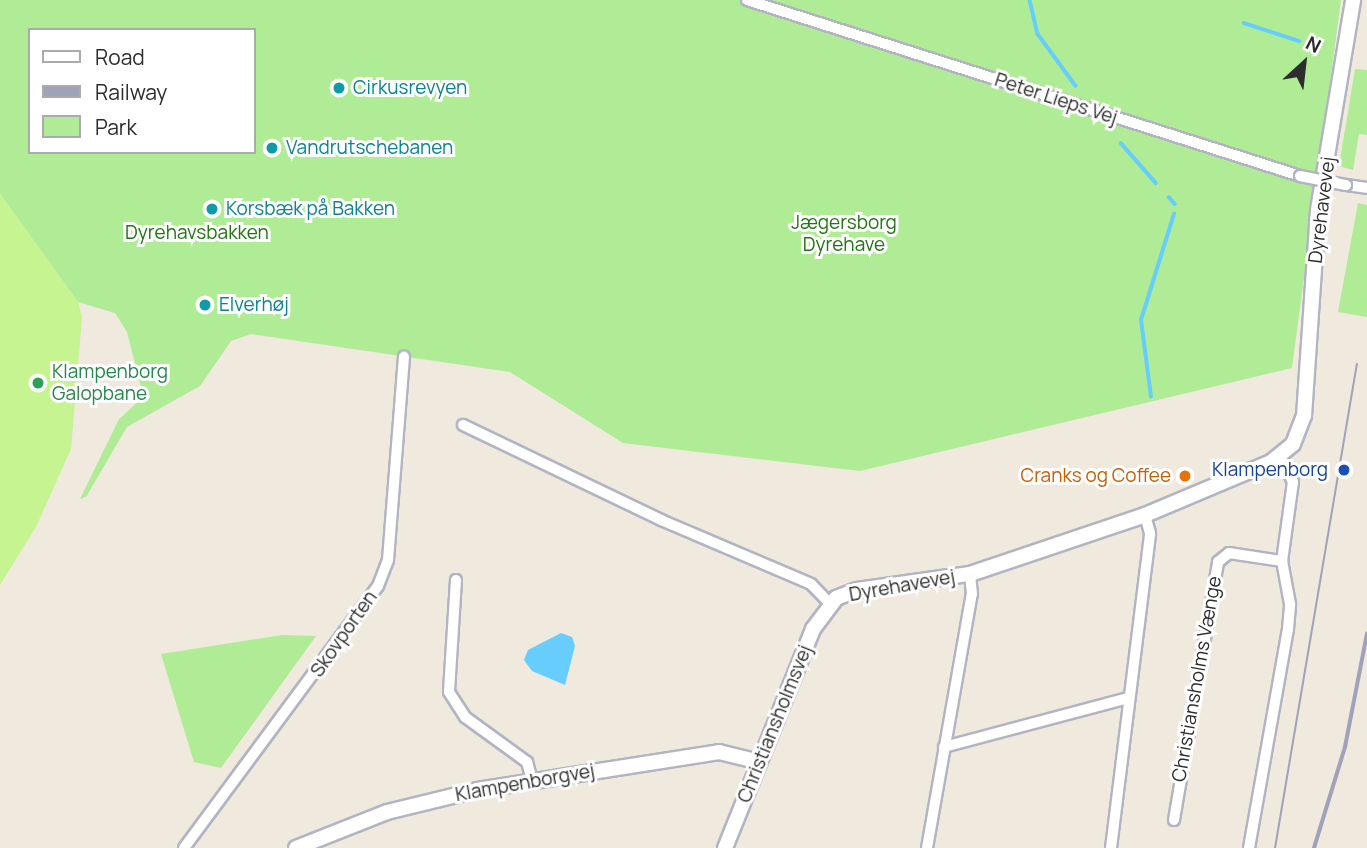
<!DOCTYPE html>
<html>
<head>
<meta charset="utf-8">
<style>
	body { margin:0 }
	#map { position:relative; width:1367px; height:848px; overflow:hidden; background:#f0e9de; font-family:Manrope,sans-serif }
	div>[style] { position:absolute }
	.green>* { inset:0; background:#afec95 }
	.pitch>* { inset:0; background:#c5f490 }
	.water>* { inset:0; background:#67cdfc }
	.stream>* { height:3.5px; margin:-1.75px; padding:0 1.75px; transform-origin:1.75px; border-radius:1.75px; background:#67cdfc }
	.roads { filter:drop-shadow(2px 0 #b2b4c2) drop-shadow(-2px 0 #b2b4c2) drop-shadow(0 2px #b2b4c2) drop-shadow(0 -2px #b2b4c2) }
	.street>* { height:10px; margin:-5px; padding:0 5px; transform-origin:5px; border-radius:5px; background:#fff }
	.secondary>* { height:14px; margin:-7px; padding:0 7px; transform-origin:7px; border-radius:7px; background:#fff }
	.tram>* { height:2px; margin:-1px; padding:0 1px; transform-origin:1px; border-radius:1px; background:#a0a2b9 }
	.rail>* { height:3.5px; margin:-1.75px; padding:0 1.75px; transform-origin:1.75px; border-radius:1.75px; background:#a0a2b9 }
	.bridges { filter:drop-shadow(2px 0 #b2b4c2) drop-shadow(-2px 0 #b2b4c2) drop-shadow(0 2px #b2b4c2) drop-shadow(0 -2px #b2b4c2) }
	.street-bridge>* { height:10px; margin:-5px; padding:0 5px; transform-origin:5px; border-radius:5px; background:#fff }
	.dots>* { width:19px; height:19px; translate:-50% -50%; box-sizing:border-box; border:4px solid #fff; border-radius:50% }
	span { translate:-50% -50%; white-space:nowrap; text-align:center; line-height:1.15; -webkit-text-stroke:6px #fff; paint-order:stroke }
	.culture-label { font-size:19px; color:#0d838f }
	.left { translate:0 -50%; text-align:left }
	.street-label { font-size:19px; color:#2d2d2d }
	.park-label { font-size:19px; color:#227513 }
	.leisure-label { font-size:19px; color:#27864d }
	.transit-label { font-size:19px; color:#164399 }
	.right { translate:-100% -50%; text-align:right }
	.food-label { font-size:19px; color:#c56008 }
	.legend { position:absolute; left:28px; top:28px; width:228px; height:126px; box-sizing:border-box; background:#fff; border:2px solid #ababab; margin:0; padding:9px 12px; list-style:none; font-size:21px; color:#2d2d2d }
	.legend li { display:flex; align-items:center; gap:14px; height:35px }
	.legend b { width:35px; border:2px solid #ababab }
	.north { position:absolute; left:1269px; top:28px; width:70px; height:70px; -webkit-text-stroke:5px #fff; paint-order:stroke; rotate:27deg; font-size:19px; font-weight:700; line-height:28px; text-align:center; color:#2d2d2d }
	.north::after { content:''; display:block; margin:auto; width:24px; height:32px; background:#2d2d2d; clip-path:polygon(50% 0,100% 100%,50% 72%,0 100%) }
</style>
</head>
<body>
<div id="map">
	<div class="green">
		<div style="clip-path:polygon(evenodd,0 0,1341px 0,1292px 368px,860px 471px,623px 443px,510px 372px,251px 334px,231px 341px,200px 386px,127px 427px,86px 497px,80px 499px,119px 419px,139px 401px,141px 387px,127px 332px,115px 313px,78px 302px,0 194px,0 0,30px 30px,254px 30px,254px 152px,30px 152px,30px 30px)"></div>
		<div style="clip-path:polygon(1355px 69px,1367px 70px,1367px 135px,1359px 134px,1353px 170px,1339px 166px)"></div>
		<div style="clip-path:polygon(1358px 203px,1367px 205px,1367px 317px,1338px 312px)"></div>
		<div style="clip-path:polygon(282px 635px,316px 636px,221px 768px,194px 762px,161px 654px)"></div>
	</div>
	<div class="pitch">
		<div style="clip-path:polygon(0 194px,78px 302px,82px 317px,71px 449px,36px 527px,0 585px)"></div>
	</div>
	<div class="water">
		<div style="clip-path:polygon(561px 633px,572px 637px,575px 646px,565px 685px,532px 671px,524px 660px,528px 650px)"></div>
	</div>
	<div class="stream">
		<div style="left:1030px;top:0;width:35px;rotate:77deg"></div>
		<div style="left:1038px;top:34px;width:64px;rotate:53.8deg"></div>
		<div style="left:1244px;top:23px;width:58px;rotate:18.1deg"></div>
		<div style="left:1309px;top:44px;width:9px;rotate:18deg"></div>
		<div style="left:1121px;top:143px;width:53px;rotate:48.8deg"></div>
		<div style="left:1169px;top:197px;width:9px;rotate:49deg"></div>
		<div style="left:1151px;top:397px;width:78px;rotate:-97.4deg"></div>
		<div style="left:1141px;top:320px;width:111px;rotate:-72.7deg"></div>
	</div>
	<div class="roads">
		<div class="street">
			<div style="left:747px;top:0;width:580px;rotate:17.65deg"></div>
			<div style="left:1346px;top:185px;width:21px;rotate:8deg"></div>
			<div style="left:463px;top:425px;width:220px;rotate:25.6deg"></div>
			<div style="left:661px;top:520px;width:163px;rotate:23.1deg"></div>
			<div style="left:811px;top:584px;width:28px;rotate:46deg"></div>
			<div style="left:456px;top:580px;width:112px;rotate:93.6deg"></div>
			<div style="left:449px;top:692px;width:30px;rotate:57deg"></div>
			<div style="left:465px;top:717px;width:77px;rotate:36deg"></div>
			<div style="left:527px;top:762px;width:20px;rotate:75deg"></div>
			<div style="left:944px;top:747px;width:190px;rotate:-14.9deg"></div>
			<div style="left:1174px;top:820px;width:262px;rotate:-80.3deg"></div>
			<div style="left:1218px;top:562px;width:14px;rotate:-39deg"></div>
			<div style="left:1229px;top:553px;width:54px;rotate:8.6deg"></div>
			<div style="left:184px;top:848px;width:326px;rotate:-53.5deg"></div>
			<div style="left:378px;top:586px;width:28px;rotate:-69deg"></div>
			<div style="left:388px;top:560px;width:204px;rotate:-85.5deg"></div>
			<div style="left:927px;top:848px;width:258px;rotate:-80deg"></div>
			<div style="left:972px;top:594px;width:20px;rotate:-96deg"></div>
			<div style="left:1111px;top:848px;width:317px;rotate:-82.9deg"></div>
			<div style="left:1150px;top:533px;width:19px;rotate:-106deg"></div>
			<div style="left:1249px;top:848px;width:222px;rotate:-79.9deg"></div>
			<div style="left:1288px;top:629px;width:25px;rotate:-85deg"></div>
			<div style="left:1290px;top:604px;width:44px;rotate:-100.5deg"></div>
			<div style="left:1282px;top:561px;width:80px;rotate:-82.1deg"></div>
			<div style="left:1293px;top:482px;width:29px;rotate:-117deg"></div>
		</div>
		<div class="secondary">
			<div style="left:296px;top:848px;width:98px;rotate:-21.6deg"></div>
			<div style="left:387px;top:812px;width:93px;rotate:-13.7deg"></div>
			<div style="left:477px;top:790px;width:245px;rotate:-8.9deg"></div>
			<div style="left:719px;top:752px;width:42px;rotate:13.7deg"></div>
			<div style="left:725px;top:848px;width:236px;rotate:-68.1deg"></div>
			<div style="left:813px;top:629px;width:39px;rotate:-53deg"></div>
			<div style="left:836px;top:598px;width:22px;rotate:-21deg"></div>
			<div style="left:857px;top:590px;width:114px;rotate:-8.1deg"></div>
			<div style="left:970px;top:574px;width:185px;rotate:-18.6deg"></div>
			<div style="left:1145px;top:515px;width:137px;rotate:-22.8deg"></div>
			<div style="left:1271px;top:462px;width:28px;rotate:-39deg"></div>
			<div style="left:1293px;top:444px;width:30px;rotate:-69deg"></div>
			<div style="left:1304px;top:416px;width:206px;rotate:-86.1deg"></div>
			<div style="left:1318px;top:210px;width:213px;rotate:-80.5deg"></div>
		</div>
	</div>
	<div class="tram">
		<div style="left:1275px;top:848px;width:491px;rotate:-80.4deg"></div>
	</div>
	<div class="rail">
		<div style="left:1314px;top:848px;width:106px;rotate:-72.9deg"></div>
		<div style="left:1345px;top:747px;width:115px;rotate:-79deg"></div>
	</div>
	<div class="bridges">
		<div class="street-bridge">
			<div style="left:1300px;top:176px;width:47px;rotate:11.1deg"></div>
		</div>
	</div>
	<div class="dots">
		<div style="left:339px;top:88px;background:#0f9aa8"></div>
		<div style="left:272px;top:148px;background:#0f9aa8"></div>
		<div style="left:212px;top:209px;background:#0f9aa8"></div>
		<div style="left:205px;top:305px;background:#0f9aa8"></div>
		<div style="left:38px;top:383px;background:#2e9e5b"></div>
		<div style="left:1344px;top:470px;background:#1a4fb4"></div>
		<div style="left:1185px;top:476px;background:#e8710a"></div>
	</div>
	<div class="culture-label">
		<span class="left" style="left:353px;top:88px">Cirkusrevyen</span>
		<span class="left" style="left:286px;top:148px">Vandrutschebanen</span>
		<span class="left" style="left:226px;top:209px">Korsbæk på Bakken</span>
		<span class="left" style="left:219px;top:305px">Elverhøj</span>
	</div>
	<div class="street-label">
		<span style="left:1056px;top:99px;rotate:18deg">Peter Lieps Vej</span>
		<span style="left:1322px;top:210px;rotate:-83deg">Dyrehavevej</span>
		<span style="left:902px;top:586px;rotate:-10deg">Dyrehavevej</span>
		<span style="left:344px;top:634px;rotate:-55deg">Skovporten</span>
		<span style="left:1197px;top:679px;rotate:-80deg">Christiansholms Vænge</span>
		<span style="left:775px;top:724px;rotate:-68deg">Christiansholmsvej</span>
		<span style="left:525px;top:783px;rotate:-10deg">Klampenborgvej</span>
	</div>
	<div class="park-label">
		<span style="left:844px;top:234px">Jægersborg<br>Dyrehave</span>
		<span style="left:197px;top:233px">Dyrehavsbakken</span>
	</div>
	<div class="leisure-label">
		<span class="left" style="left:52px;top:383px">Klampenborg<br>Galopbane</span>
	</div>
	<div class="transit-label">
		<span class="right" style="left:1328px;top:470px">Klampenborg</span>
	</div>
	<div class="food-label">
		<span class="right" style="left:1171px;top:476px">Cranks og Coffee</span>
	</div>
	<ul class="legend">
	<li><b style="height:9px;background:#fff"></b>Road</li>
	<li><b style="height:9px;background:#a0a2b9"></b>Railway</li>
	<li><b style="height:19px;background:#afec95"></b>Park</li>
	</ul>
	<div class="north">N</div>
</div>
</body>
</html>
